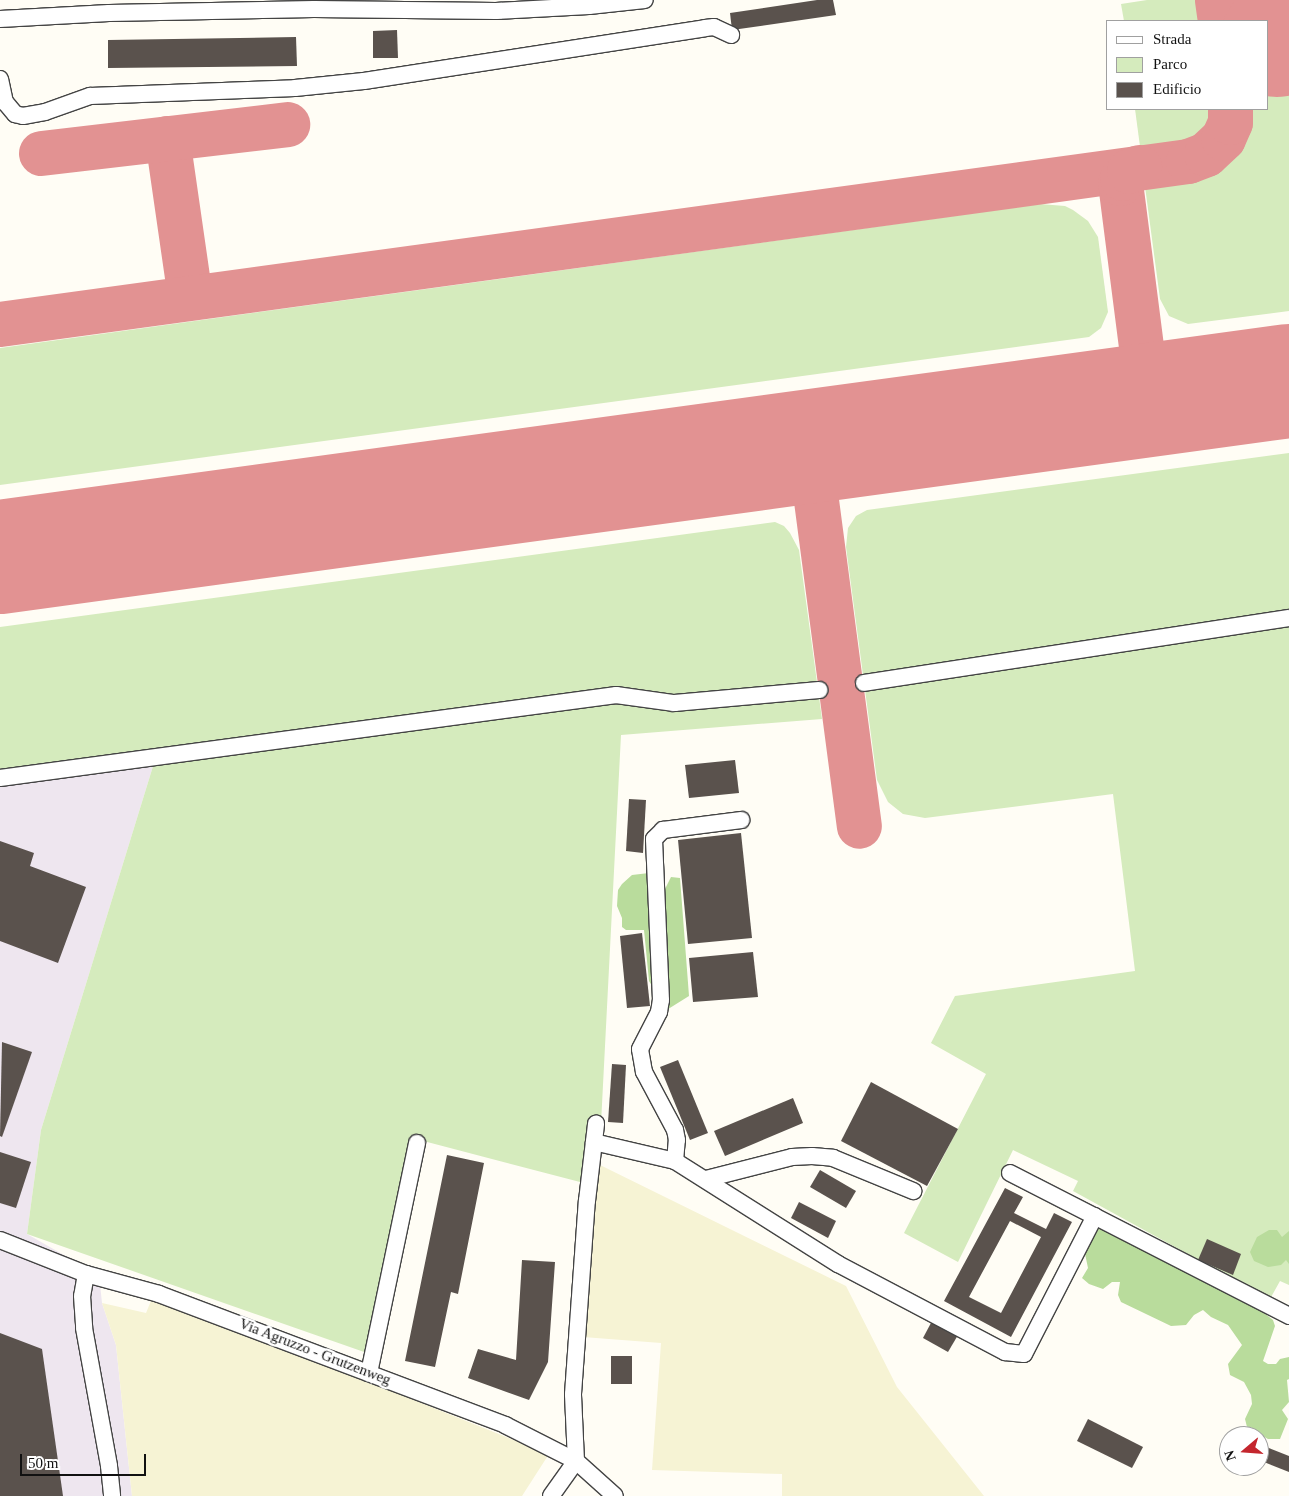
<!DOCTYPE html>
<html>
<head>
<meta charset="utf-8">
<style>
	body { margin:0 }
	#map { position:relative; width:1289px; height:1496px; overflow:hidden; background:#fffdf5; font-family:"Times New Roman",serif }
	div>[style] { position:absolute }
	.industrial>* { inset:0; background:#eee6ef }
	.farmland>* { inset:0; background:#f6f3d4 }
	.green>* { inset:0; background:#d5ebbd }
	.forest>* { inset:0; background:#b9dc9c }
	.taxiway>* { height:45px; margin:-22.5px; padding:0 22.5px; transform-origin:22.5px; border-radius:22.5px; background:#e29292 }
	.runway>* { height:114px; margin:-57px; padding:0 57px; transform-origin:57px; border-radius:57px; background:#e29292 }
	.building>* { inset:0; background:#5a524d }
	.roads { filter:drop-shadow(1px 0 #444) drop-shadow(-1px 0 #444) drop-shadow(0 1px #444) drop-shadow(0 -1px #444) }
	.minor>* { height:16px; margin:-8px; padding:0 8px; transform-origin:8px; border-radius:8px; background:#fff }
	span { translate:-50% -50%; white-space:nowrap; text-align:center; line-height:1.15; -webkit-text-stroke:5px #fff; paint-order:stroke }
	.street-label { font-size:15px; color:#111 }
	.legend { position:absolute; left:1106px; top:20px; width:162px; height:90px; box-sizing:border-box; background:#fff; border:1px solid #a0a0a0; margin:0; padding:6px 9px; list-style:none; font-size:15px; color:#111 }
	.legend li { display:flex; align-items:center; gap:10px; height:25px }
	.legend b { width:25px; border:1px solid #a0a0a0 }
	.north { position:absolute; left:1219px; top:1426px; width:50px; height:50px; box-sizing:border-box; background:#fff; border:1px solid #a0a0a0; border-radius:50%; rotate:252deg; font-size:14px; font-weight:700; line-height:20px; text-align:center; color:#111 }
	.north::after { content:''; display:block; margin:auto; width:18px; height:22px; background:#c4262e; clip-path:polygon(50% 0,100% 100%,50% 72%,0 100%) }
	.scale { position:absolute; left:20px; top:1454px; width:126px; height:22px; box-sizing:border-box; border:2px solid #111; border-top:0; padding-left:6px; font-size:15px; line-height:18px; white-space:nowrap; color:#111; -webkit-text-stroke:4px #fff; paint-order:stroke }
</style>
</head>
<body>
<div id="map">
	<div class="industrial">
		<div style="clip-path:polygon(154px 763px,41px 1130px,27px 1234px,99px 1275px,102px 1303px,116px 1345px,132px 1496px,0 1496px,0 784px)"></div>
	</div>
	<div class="farmland">
		<div style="clip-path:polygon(598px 1164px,846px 1286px,897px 1387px,984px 1496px,782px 1496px,782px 1474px,652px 1470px,661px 1343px,583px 1337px)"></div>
		<div style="clip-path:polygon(153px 1296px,549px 1454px,522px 1496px,132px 1496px,116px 1345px,102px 1303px,146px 1313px)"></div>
	</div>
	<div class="green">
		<div style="clip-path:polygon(1147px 0,1204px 0,1207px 21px,1124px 21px,1121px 4px)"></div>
		<div style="clip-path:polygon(1228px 0,1289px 0,1289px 311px,1188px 324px,1169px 316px,1160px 299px,1144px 179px,1188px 173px,1210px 167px,1227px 154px,1238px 138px,1243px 118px,1242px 109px,1268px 109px,1268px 21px,1231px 21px)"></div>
		<div style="clip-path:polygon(1135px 109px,1219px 109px,1215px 127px,1207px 139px,1194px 150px,1141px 154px)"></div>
		<div style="clip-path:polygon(1040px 204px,1065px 206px,1073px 210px,1088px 221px,1098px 237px,1108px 312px,1101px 328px,1089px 337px,0 485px,0 348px)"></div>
		<div style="clip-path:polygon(1289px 453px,1289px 1285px,1280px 1281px,1270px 1299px,1073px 1191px,1078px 1181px,1013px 1150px,958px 1262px,904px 1233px,986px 1074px,931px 1043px,955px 996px,1135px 971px,1113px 794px,925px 818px,903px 814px,888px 802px,877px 780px,846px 547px,848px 528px,856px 516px,867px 510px)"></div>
		<div style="clip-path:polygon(775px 522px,784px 526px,790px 533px,799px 550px,822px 719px,621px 735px,601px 1124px,580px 1182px,412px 1138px,367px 1353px,27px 1234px,41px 1130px,154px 763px,0 773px,0 627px)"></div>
	</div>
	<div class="forest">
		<div style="clip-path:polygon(649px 873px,663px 893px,671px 877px,680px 878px,689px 996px,665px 1011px,656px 1006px,652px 999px,654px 989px,649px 981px,644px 930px,626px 930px,622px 927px,622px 918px,617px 906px,618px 890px,622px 884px,632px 875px)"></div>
		<div style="clip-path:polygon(1098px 1229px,1106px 1230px,1263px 1312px,1273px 1320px,1275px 1326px,1263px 1361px,1268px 1364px,1276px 1364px,1280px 1359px,1289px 1357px,1289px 1379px,1287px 1380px,1289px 1402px,1282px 1410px,1288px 1419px,1280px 1439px,1268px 1439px,1247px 1427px,1245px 1419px,1252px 1404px,1251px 1395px,1244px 1382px,1230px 1375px,1228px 1364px,1242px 1345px,1228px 1325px,1211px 1317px,1203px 1310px,1194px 1315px,1186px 1325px,1171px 1326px,1121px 1302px,1118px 1295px,1120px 1282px,1112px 1282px,1103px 1289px,1089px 1284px,1082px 1278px,1088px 1268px,1084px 1249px,1090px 1235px)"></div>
		<div style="clip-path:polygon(1269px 1230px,1277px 1230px,1282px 1237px,1289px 1231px,1289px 1264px,1286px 1260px,1281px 1265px,1268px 1267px,1254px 1261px,1250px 1252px,1257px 1237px)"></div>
	</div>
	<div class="taxiway">
		<div style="left:1217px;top:0;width:21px;rotate:82deg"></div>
		<div style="left:1268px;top:41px;width:9px;rotate:-6deg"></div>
		<div style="left:167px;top:138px;width:161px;rotate:81.8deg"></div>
		<div style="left:41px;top:153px;width:248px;rotate:-6.7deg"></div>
		<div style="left:0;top:324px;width:1199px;rotate:-7.81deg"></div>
		<div style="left:1188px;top:161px;width:19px;rotate:-21deg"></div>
		<div style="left:1206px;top:154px;width:23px;rotate:-43deg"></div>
		<div style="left:1223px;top:138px;width:17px;rotate:-66deg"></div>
		<div style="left:1230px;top:122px;width:13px;rotate:-90deg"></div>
		<div style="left:1143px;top:362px;width:19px;rotate:65deg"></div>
		<div style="left:1151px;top:379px;width:9px;rotate:41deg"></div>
		<div style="left:1158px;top:385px;width:15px;rotate:23deg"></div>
		<div style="left:1172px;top:391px;width:26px;rotate:4deg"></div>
		<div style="left:1094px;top:408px;width:32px;rotate:-18deg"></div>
		<div style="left:1124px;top:398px;width:11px;rotate:-38deg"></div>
		<div style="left:1133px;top:391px;width:20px;rotate:-63deg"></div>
		<div style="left:1142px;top:373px;width:11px;rotate:-85deg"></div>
		<div style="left:1143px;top:362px;width:180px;rotate:-97.3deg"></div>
		<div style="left:1120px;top:183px;width:5px;rotate:-68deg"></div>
		<div style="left:1122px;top:178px;width:10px;rotate:-45deg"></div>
		<div style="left:1129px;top:171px;width:11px;rotate:-22deg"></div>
		<div style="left:809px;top:447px;width:382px;rotate:82.5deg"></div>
	</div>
	<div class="runway">
		<div style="left:1277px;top:40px;width:12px;rotate:-9deg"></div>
		<div style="left:0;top:557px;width:1301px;rotate:-7.78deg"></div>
	</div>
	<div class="building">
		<div style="clip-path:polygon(817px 0,833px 0,836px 15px,732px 30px,730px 13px)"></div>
		<div style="clip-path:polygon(397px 30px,398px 58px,373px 58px,373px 31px)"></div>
		<div style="clip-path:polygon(296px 37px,297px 66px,108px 68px,108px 40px)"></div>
		<div style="clip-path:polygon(735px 760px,739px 793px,689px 798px,685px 765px)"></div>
		<div style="clip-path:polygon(629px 799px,646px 800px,643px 853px,626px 851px)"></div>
		<div style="clip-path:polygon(741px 833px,752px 938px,688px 944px,678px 840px)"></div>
		<div style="clip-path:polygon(0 841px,34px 853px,30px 866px,86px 887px,58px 963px,0 941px)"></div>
		<div style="clip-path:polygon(642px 933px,650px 1006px,627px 1008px,620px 936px)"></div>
		<div style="clip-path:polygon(753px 952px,758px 997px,693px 1002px,689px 958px)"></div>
		<div style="clip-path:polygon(2px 1042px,32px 1052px,2px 1137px,0 1136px)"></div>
		<div style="clip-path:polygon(678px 1060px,708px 1133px,690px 1140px,660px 1067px)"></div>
		<div style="clip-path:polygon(612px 1064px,626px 1065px,623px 1123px,608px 1122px)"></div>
		<div style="clip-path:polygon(871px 1082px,958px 1129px,927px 1186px,841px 1141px)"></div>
		<div style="clip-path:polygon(793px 1098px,803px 1123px,725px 1156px,714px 1131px)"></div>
		<div style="clip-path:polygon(0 1152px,31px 1162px,16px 1208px,0 1203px)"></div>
		<div style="clip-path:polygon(447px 1155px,484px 1163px,458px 1294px,451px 1292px,435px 1367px,405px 1361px)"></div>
		<div style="clip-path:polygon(820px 1170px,856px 1191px,846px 1208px,810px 1187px)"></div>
		<div style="clip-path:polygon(evenodd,1005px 1188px,1023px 1197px,1014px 1213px,1046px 1229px,1054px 1213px,1072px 1222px,1011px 1337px,944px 1301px,1005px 1188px,1010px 1221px,1041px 1237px,1001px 1313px,969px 1297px,1010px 1221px)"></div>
		<div style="clip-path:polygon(799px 1202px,836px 1221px,828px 1238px,791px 1218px)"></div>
		<div style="clip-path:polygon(1207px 1239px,1241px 1254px,1233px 1275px,1198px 1260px)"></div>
		<div style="clip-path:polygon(522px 1260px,555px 1262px,548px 1362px,529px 1400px,468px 1378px,478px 1349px,516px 1360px)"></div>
		<div style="clip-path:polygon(932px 1321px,958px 1335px,948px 1352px,923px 1338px)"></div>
		<div style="clip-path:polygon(0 1333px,42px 1349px,63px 1496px,0 1496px)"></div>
		<div style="clip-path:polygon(611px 1356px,632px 1356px,632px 1384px,611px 1384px)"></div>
		<div style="clip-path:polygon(1088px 1419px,1143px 1447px,1132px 1468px,1077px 1441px)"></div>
		<div style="clip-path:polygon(1259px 1444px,1289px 1456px,1289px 1472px,1259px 1460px)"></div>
	</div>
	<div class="roads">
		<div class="minor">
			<div style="left:0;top:19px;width:109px;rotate:-3.2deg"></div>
			<div style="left:109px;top:13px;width:205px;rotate:-1.1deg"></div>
			<div style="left:314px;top:9px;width:182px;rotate:0.6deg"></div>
			<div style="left:496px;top:11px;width:93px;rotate:-3.1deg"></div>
			<div style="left:589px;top:6px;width:56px;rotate:-6.1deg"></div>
			<div style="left:0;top:79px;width:24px;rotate:78deg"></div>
			<div style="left:5px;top:102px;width:16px;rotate:50deg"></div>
			<div style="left:15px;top:114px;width:8px;rotate:14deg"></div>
			<div style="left:23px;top:116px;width:22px;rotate:-10deg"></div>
			<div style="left:45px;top:112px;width:48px;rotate:-19.6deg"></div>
			<div style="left:90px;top:96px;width:205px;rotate:-2.2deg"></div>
			<div style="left:295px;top:88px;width:69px;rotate:-5.8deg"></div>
			<div style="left:364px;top:81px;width:345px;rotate:-8.8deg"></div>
			<div style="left:705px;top:28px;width:9px;rotate:-6deg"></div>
			<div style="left:714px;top:27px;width:19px;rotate:25deg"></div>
			<div style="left:864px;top:683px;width:430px;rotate:-8.7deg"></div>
			<div style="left:0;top:778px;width:622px;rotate:-7.67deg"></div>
			<div style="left:616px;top:695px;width:59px;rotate:7.9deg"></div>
			<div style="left:674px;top:703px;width:146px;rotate:-5.1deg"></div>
			<div style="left:594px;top:1142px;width:83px;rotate:13.2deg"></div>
			<div style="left:675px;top:1161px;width:193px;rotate:32.3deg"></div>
			<div style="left:838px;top:1264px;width:189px;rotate:27.8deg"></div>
			<div style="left:1005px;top:1352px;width:19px;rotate:6deg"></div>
			<div style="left:1024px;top:1354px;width:155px;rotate:-62.8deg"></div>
			<div style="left:675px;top:1161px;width:21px;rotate:-85deg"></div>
			<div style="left:677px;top:1140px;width:10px;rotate:-101deg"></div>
			<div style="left:675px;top:1130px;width:66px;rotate:-118.1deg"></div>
			<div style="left:644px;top:1072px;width:23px;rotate:-100deg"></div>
			<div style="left:640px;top:1049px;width:42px;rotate:-62.8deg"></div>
			<div style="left:659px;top:1012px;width:12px;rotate:-81deg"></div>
			<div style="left:661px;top:1000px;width:161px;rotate:-92.5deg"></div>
			<div style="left:654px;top:839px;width:13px;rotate:-45deg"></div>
			<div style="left:663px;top:830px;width:79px;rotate:-7.3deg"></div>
			<div style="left:1010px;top:1173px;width:314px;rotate:27.1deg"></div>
			<div style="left:706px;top:1179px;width:89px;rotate:-14.3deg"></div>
			<div style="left:792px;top:1157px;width:20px;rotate:-3deg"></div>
			<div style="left:812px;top:1156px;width:21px;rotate:5deg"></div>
			<div style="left:833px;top:1158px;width:87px;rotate:22.4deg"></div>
			<div style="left:0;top:1240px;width:92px;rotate:21.6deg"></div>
			<div style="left:86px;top:1274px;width:76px;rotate:15.3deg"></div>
			<div style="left:159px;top:1294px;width:370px;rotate:20.7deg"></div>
			<div style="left:505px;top:1425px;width:80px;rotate:26.9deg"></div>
			<div style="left:576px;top:1461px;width:52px;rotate:41.9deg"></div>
			<div style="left:86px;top:1274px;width:22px;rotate:100deg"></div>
			<div style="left:82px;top:1296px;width:32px;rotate:86deg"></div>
			<div style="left:84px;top:1328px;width:140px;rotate:79.7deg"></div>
			<div style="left:109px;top:1466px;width:30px;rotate:84deg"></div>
			<div style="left:369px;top:1373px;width:235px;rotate:-78.2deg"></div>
			<div style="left:551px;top:1496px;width:43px;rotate:-54.5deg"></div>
			<div style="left:576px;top:1461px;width:67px;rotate:-92.6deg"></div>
			<div style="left:573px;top:1394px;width:194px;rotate:-85.9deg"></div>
			<div style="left:587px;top:1201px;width:78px;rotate:-83.3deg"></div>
		</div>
	</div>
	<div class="street-label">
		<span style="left:315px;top:1352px;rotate:21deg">Via Agruzzo - Grutzenweg</span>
	</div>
	<ul class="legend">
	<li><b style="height:6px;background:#fff"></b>Strada</li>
	<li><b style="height:14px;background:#d5ebbd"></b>Parco</li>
	<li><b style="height:14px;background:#5a524d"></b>Edificio</li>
	</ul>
	<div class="north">N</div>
	<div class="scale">50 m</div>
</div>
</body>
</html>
